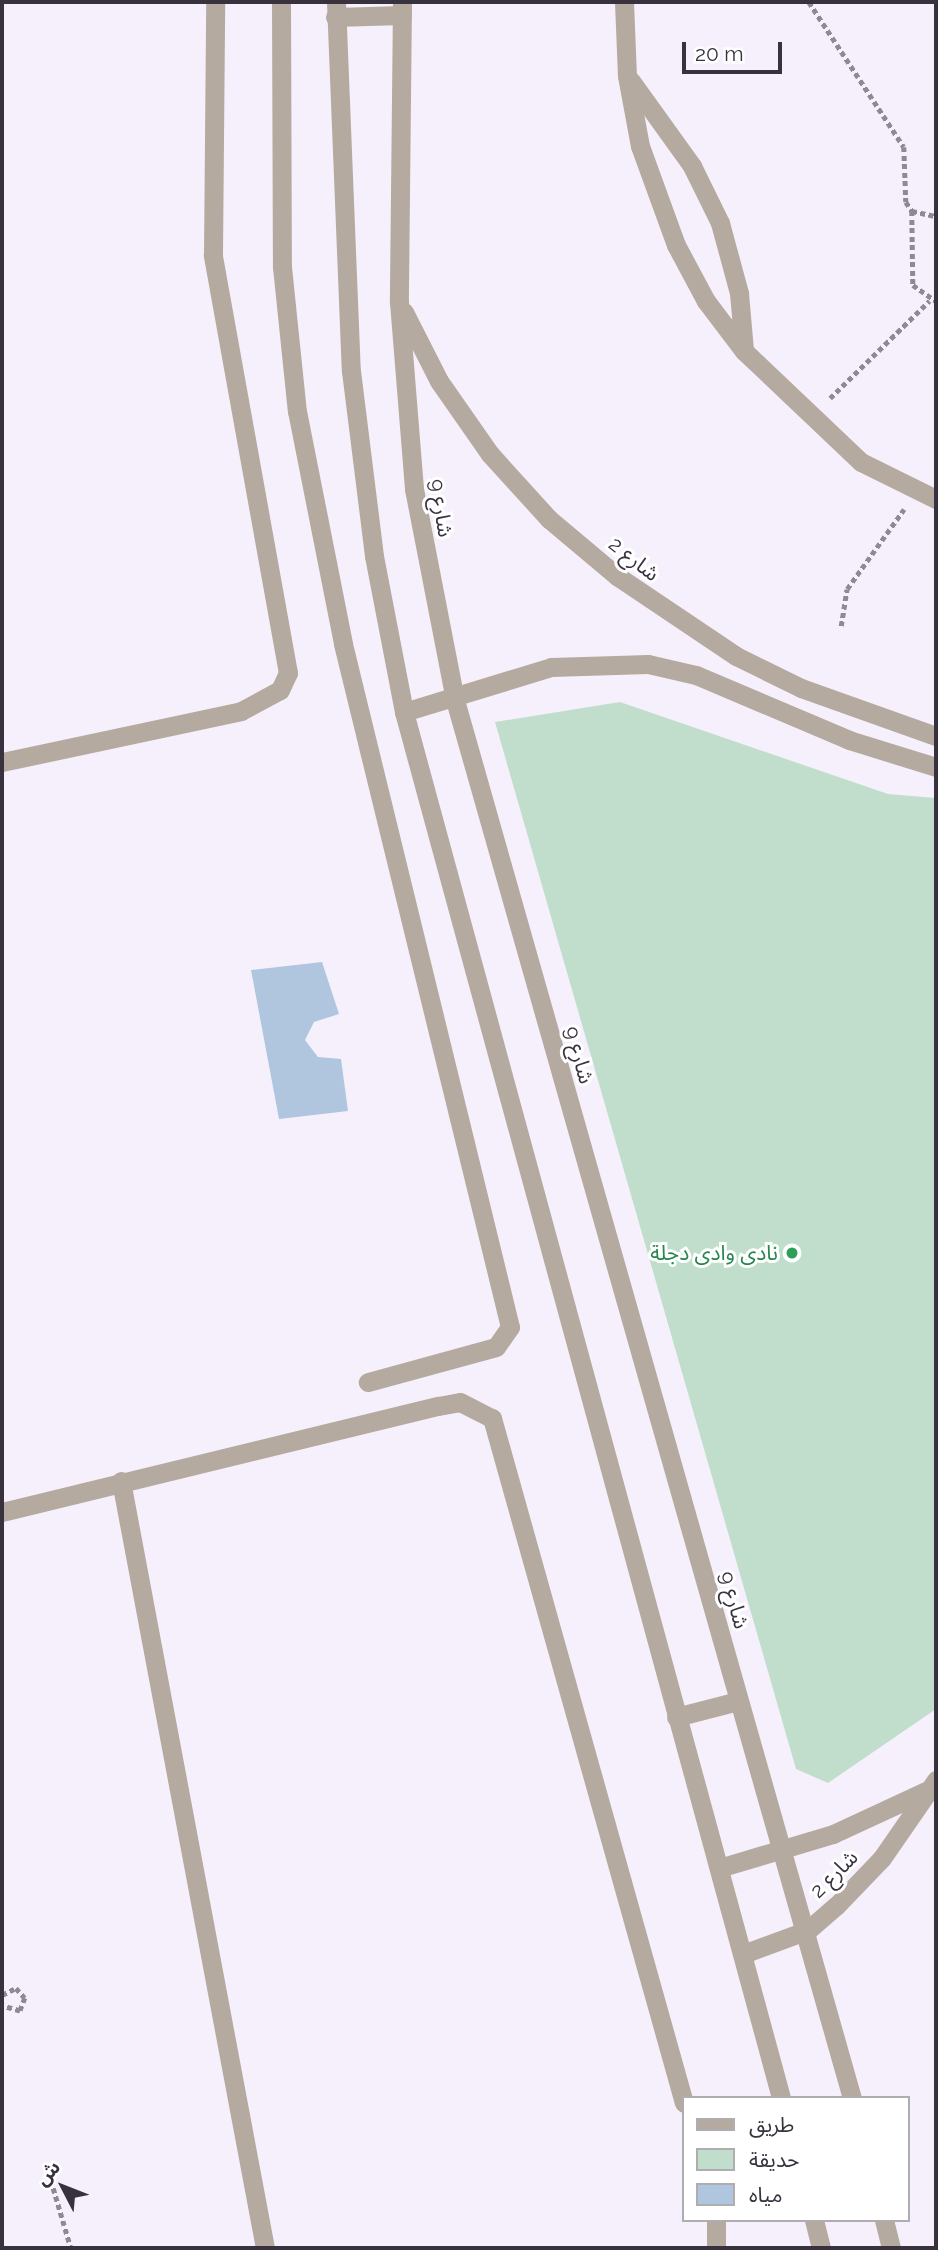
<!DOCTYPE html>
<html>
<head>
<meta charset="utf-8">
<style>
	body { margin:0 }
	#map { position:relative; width:938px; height:2250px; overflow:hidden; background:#f6f0fd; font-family:Raleway,"Noto Sans Arabic",sans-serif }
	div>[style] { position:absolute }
	.green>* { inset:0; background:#c1decc }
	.water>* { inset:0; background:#afc6de }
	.path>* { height:4.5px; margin-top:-2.25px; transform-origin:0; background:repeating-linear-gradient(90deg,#8f8996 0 5px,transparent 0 8.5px) }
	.minor>* { height:19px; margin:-9.5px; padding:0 9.5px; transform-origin:9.5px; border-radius:9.5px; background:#b5aa9f }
	.tertiary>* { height:19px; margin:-9.5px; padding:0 9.5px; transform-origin:9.5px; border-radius:9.5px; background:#b5aa9f }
	.dots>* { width:19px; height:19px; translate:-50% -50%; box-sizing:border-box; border:4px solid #fff; border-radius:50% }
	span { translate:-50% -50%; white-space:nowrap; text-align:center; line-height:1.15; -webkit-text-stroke:6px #fff; paint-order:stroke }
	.street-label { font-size:21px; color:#38323f }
	.leisure-label { font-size:21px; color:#27864d }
	.right { translate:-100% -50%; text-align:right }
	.frame { position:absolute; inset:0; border:4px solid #38323f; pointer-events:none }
	.legend { position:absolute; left:682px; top:2096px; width:228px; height:126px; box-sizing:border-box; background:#fff; border:2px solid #afadb2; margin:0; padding:9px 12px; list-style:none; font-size:21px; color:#38323f }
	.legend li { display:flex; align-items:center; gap:14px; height:35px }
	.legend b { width:35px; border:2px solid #afadb2 }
	.north { position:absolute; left:28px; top:2152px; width:70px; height:70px; -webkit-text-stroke:5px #fff; paint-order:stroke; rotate:312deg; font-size:19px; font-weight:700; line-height:28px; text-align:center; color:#38323f }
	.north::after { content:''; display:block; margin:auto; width:24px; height:32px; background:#38323f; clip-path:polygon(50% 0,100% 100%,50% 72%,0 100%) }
	.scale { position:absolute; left:682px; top:42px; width:100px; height:32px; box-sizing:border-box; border:4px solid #38323f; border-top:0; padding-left:9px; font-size:21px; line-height:24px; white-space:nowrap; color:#38323f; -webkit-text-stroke:5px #fff; paint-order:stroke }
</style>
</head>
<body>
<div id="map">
	<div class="green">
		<div style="clip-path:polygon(620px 702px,888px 794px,936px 798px,936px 1709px,828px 1783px,796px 1769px,495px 722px)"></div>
	</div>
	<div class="water">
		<div style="clip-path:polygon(322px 962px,339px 1014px,314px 1022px,305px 1040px,318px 1057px,341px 1059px,348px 1111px,279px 1119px,251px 970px)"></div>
	</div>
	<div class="path">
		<div style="left:809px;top:2px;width:173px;rotate:56.8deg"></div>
		<div style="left:904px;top:147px;width:55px;rotate:87.9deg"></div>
		<div style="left:906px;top:202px;width:11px;rotate:56deg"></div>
		<div style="left:912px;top:211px;width:25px;rotate:12deg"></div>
		<div style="left:912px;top:211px;width:74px;rotate:89.2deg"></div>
		<div style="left:913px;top:285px;width:28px;rotate:35deg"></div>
		<div style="left:830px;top:398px;width:139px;rotate:-44.4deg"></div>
		<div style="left:841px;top:626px;width:37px;rotate:-81deg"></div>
		<div style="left:847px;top:589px;width:98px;rotate:-54.5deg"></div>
		<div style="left:2px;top:1995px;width:16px;rotate:-27deg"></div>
		<div style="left:16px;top:1988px;width:13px;rotate:48deg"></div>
		<div style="left:25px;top:1998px;width:14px;rotate:111deg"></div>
		<div style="left:20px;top:2011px;width:19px;rotate:-164deg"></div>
		<div style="left:51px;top:2180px;width:71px;rotate:73.6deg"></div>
	</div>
	<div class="minor">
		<div style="left:281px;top:2px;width:265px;rotate:89.8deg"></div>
		<div style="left:282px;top:267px;width:145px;rotate:84.1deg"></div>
		<div style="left:297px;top:411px;width:237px;rotate:78.8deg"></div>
		<div style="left:343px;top:644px;width:703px;rotate:76.26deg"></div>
		<div style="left:510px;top:1327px;width:24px;rotate:125deg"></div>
		<div style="left:496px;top:1347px;width:133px;rotate:164.7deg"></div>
		<div style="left:624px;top:2px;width:74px;rotate:87.7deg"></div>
		<div style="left:627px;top:76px;width:71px;rotate:79.5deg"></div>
		<div style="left:640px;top:146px;width:105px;rotate:70deg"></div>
		<div style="left:676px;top:245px;width:64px;rotate:61.8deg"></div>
		<div style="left:706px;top:301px;width:63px;rotate:52.8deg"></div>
		<div style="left:744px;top:351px;width:161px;rotate:43.5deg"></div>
		<div style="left:861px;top:462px;width:84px;rotate:26.3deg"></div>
		<div style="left:631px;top:81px;width:105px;rotate:54.3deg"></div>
		<div style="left:692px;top:166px;width:64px;rotate:63.8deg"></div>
		<div style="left:720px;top:223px;width:73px;rotate:74.8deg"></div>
		<div style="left:739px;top:293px;width:57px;rotate:85deg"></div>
		<div style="left:2px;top:762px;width:244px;rotate:-12deg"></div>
		<div style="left:241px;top:711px;width:44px;rotate:-28.3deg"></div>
		<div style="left:280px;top:690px;width:19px;rotate:-65deg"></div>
		<div style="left:288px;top:673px;width:425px;rotate:-100.2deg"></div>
		<div style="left:213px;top:255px;width:253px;rotate:-89.5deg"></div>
		<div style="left:121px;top:1481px;width:780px;rotate:79.37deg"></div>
		<div style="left:2px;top:1512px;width:449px;rotate:-13.7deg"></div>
		<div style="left:438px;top:1406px;width:22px;rotate:-10deg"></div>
		<div style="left:460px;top:1402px;width:36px;rotate:27deg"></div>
		<div style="left:492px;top:1418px;width:711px;rotate:74.34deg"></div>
		<div style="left:716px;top:2248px;width:28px;rotate:-90deg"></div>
	</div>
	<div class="tertiary">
		<div style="left:336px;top:2px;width:369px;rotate:87.7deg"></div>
		<div style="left:351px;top:371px;width:186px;rotate:82.9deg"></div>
		<div style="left:374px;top:556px;width:159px;rotate:79.1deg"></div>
		<div style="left:404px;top:712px;width:1436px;rotate:74.78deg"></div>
		<div style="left:402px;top:2px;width:300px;rotate:90.6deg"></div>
		<div style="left:399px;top:302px;width:188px;rotate:85.4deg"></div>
		<div style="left:414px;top:489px;width:215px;rotate:79deg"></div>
		<div style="left:455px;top:700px;width:1453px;rotate:74.15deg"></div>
		<div style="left:335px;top:17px;width:67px;rotate:-1.7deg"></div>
		<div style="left:404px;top:312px;width:77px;rotate:63.1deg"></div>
		<div style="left:439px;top:381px;width:89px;rotate:55.1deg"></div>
		<div style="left:490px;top:454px;width:88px;rotate:47.8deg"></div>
		<div style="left:549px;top:519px;width:89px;rotate:40deg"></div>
		<div style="left:617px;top:576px;width:143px;rotate:33.9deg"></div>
		<div style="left:736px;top:656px;width:72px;rotate:26.2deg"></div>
		<div style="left:801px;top:688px;width:143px;rotate:19.6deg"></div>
		<div style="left:404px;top:712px;width:154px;rotate:-17deg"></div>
		<div style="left:551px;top:667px;width:97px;rotate:-1.8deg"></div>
		<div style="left:648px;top:664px;width:49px;rotate:12.9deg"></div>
		<div style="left:696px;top:675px;width:166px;rotate:23deg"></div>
		<div style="left:849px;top:740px;width:91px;rotate:17.2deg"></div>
		<div style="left:676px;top:1717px;width:64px;rotate:-14.5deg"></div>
		<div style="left:719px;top:1868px;width:119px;rotate:-16.6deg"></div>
		<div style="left:833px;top:1834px;width:102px;rotate:-24.8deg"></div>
		<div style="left:743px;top:1954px;width:69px;rotate:-20.3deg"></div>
		<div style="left:808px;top:1930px;width:37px;rotate:-41deg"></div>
		<div style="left:836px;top:1906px;width:66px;rotate:-46.2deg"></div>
		<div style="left:882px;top:1858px;width:95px;rotate:-55.3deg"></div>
		<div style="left:814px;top:2220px;width:29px;rotate:76deg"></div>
		<div style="left:884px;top:2220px;width:29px;rotate:76deg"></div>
	</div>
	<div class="dots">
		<div style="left:792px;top:1253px;background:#2e9e5b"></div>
	</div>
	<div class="street-label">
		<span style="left:441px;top:508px;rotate:81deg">شارع 9</span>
		<span style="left:634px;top:559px;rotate:38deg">شارع 2</span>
		<span style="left:579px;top:1055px;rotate:74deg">شارع 9</span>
		<span style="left:734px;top:1600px;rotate:74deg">شارع 9</span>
		<span style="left:834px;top:1874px;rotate:-45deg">شارع 2</span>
	</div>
	<div class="leisure-label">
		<span class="right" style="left:778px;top:1253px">نادى وادى دجلة</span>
	</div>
	<div class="frame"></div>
	<ul class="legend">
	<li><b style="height:9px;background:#b5aa9f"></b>طريق</li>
	<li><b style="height:19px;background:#c1decc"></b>حديقة</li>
	<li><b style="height:19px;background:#afc6de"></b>مياه</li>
	</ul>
	<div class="north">ش</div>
	<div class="scale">20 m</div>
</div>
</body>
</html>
